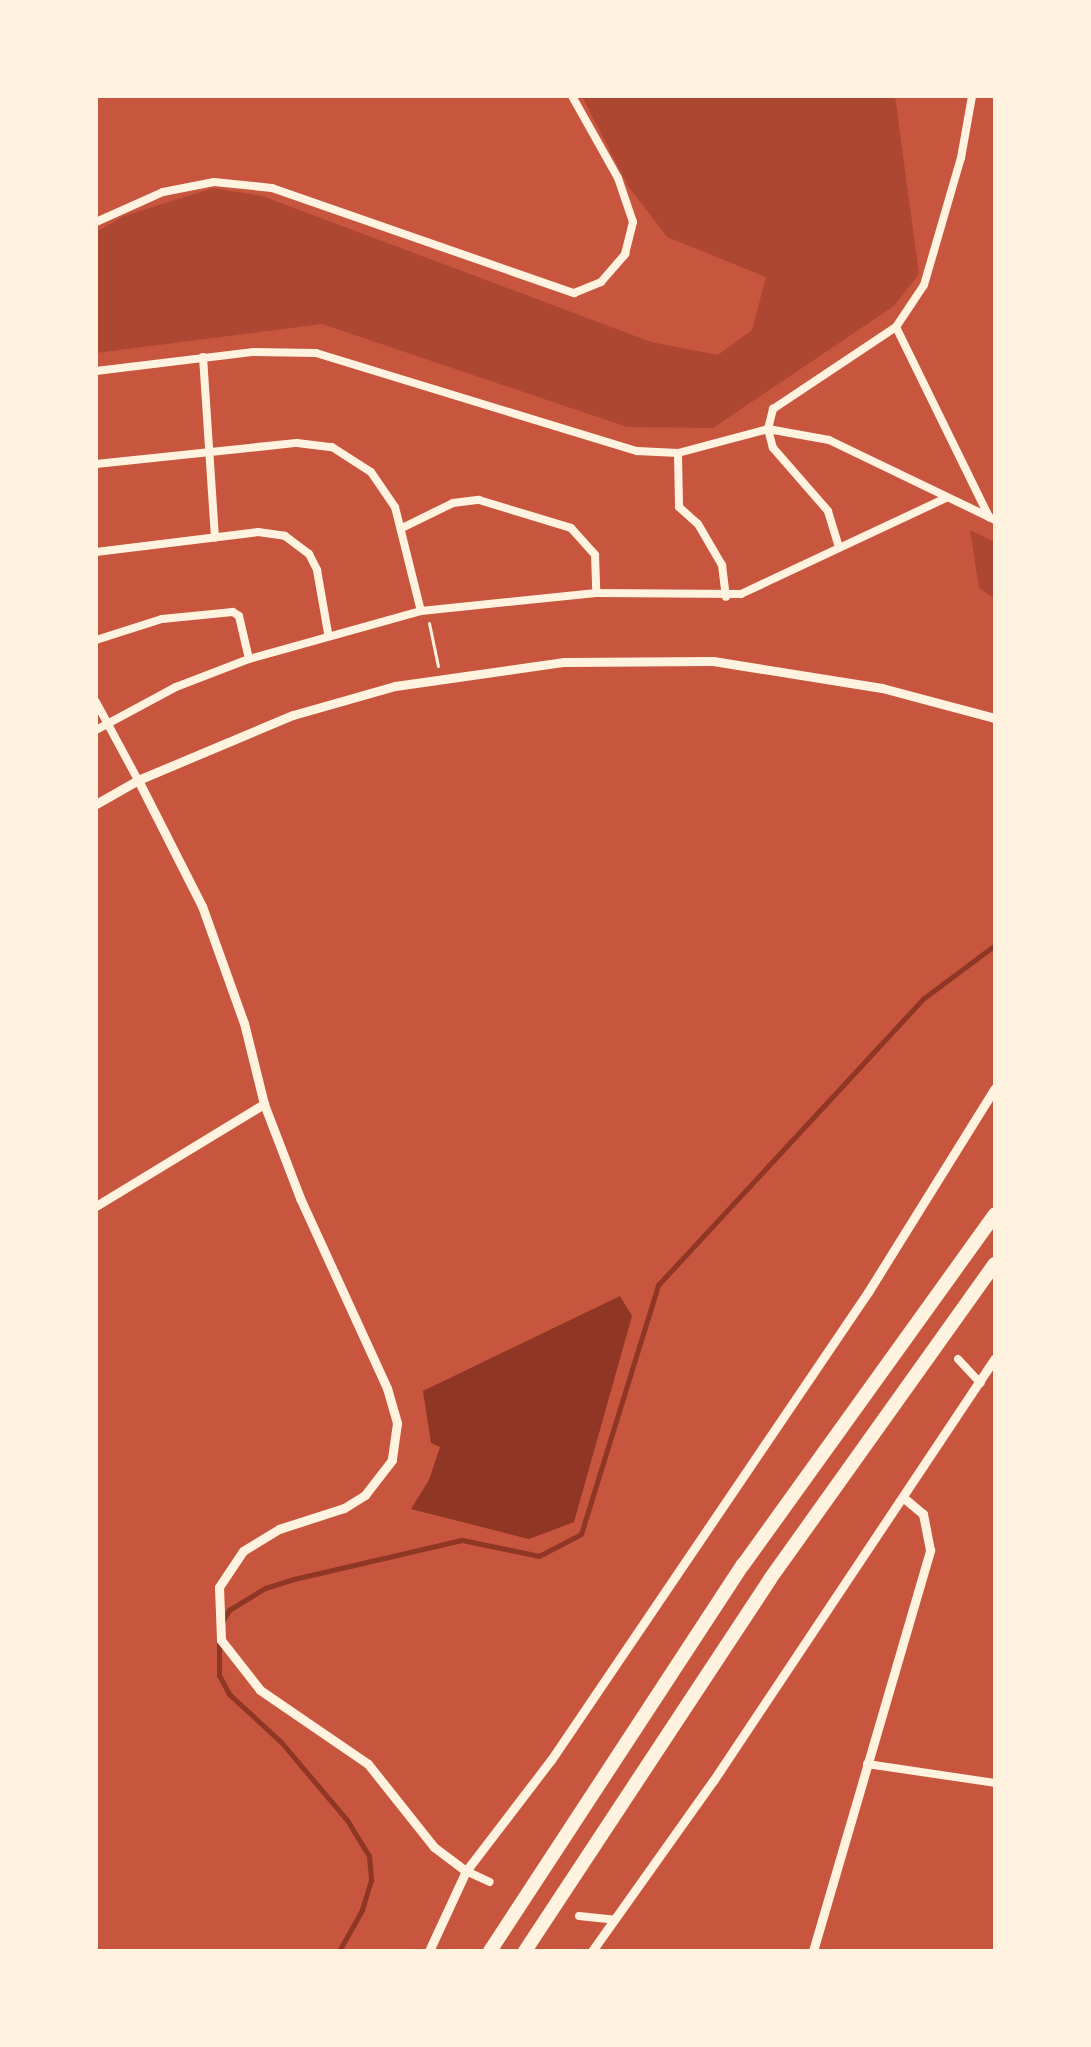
<!DOCTYPE html>
<html>
<head>
<meta charset="utf-8">
<style>
	body { margin:0 }
	#map { position:relative; width:1091px; height:2047px; overflow:hidden; background:#c8553d; font-family:"Varela Round",sans-serif }
	div>[style] { position:absolute }
	.green>* { inset:0; background:#ae4732 }
	.water>* { inset:0; background:#8f3625 }
	.stream>* { height:5px; margin:-2.5px; padding:0 2.5px; transform-origin:2.5px; border-radius:2.5px; background:#8f3625 }
	.path>* { height:3px; margin:-1.5px; padding:0 1.5px; transform-origin:1.5px; border-radius:1.5px; background:#fff3e0 }
	.minor>* { height:8px; margin:-4px; padding:0 4px; transform-origin:4px; border-radius:4px; background:#fff3e0 }
	.tertiary>* { height:9px; margin:-4.5px; padding:0 4.5px; transform-origin:4.5px; border-radius:4.5px; background:#fff3e0 }
	.motorway>* { height:14px; margin:-7px; padding:0 7px; transform-origin:7px; border-radius:7px; background:#fff3e0 }
	span { translate:-50% -50%; white-space:nowrap; text-align:center; line-height:1.15; -webkit-text-stroke:6px #fff3e0; paint-order:stroke }
	.frame { position:absolute; inset:0; border:98px solid #fff3e0; pointer-events:none }
</style>
</head>
<body>
<div id="map">
	<div class="green">
		<div style="clip-path:polygon(582px 96px,895px 96px,919px 274px,894px 306px,713px 428px,627px 427px,322px 324px,96px 353px,96px 232px,124px 216px,213px 188px,262px 196px,651px 342px,718px 355px,752px 330px,766px 277px,667px 237px,628px 186px)"></div>
		<div style="clip-path:polygon(970px 530px,995px 542px,995px 599px,979px 588px)"></div>
	</div>
	<div class="water">
		<div style="clip-path:polygon(620px 1296px,632px 1316px,574px 1522px,529px 1539px,411px 1509px,429px 1480px,440px 1447px,431px 1443px,423px 1391px)"></div>
	</div>
	<div class="stream">
		<div style="left:222px;top:1622px;width:14px;rotate:-60deg"></div>
		<div style="left:229px;top:1610px;width:42px;rotate:-31.4deg"></div>
		<div style="left:265px;top:1588px;width:30px;rotate:-17deg"></div>
		<div style="left:294px;top:1579px;width:172px;rotate:-13.1deg"></div>
		<div style="left:462px;top:1540px;width:79px;rotate:11.7deg"></div>
		<div style="left:539px;top:1556px;width:47px;rotate:-27.6deg"></div>
		<div style="left:581px;top:1534px;width:261px;rotate:-72.8deg"></div>
		<div style="left:658px;top:1285px;width:391px;rotate:-47.2deg"></div>
		<div style="left:924px;top:998px;width:89px;rotate:-36.7deg"></div>
		<div style="left:219px;top:1635px;width:40px;rotate:90deg"></div>
		<div style="left:219px;top:1675px;width:21px;rotate:62deg"></div>
		<div style="left:229px;top:1694px;width:71px;rotate:42.7deg"></div>
		<div style="left:281px;top:1742px;width:102px;rotate:49.8deg"></div>
		<div style="left:347px;top:1820px;width:42px;rotate:58.6deg"></div>
		<div style="left:369px;top:1856px;width:24px;rotate:85deg"></div>
		<div style="left:371px;top:1880px;width:31px;rotate:107deg"></div>
		<div style="left:362px;top:1910px;width:47px;rotate:119.3deg"></div>
	</div>
	<div class="path">
		<div style="left:429px;top:623px;width:44px;rotate:78.2deg"></div>
	</div>
	<div class="minor">
		<div style="left:96px;top:222px;width:73px;rotate:-24.1deg"></div>
		<div style="left:163px;top:192px;width:52px;rotate:-11.1deg"></div>
		<div style="left:214px;top:182px;width:58px;rotate:5.9deg"></div>
		<div style="left:272px;top:188px;width:320px;rotate:19.2deg"></div>
		<div style="left:574px;top:293px;width:29px;rotate:-22deg"></div>
		<div style="left:601px;top:282px;width:37px;rotate:-49deg"></div>
		<div style="left:625px;top:254px;width:33px;rotate:-76deg"></div>
		<div style="left:633px;top:222px;width:46px;rotate:-108.8deg"></div>
		<div style="left:618px;top:178px;width:94px;rotate:-119.3deg"></div>
		<div style="left:896px;top:327px;width:212px;rotate:63.9deg"></div>
		<div style="left:203px;top:357px;width:181px;rotate:86.2deg"></div>
		<div style="left:96px;top:371px;width:159px;rotate:-6.9deg"></div>
		<div style="left:254px;top:352px;width:62px;rotate:0.9deg"></div>
		<div style="left:316px;top:353px;width:336px;rotate:17deg"></div>
		<div style="left:637px;top:451px;width:41px;rotate:2.8deg"></div>
		<div style="left:678px;top:453px;width:93px;rotate:-14.9deg"></div>
		<div style="left:768px;top:429px;width:62px;rotate:10.2deg"></div>
		<div style="left:829px;top:440px;width:184px;rotate:25.7deg"></div>
		<div style="left:678px;top:453px;width:54px;rotate:88.9deg"></div>
		<div style="left:679px;top:507px;width:25px;rotate:42deg"></div>
		<div style="left:698px;top:524px;width:48px;rotate:59.7deg"></div>
		<div style="left:722px;top:565px;width:32px;rotate:83deg"></div>
		<div style="left:96px;top:464px;width:202px;rotate:-6deg"></div>
		<div style="left:297px;top:443px;width:35px;rotate:7deg"></div>
		<div style="left:332px;top:447px;width:46px;rotate:32.7deg"></div>
		<div style="left:371px;top:472px;width:42px;rotate:55.6deg"></div>
		<div style="left:395px;top:507px;width:107px;rotate:76deg"></div>
		<div style="left:404px;top:527px;width:55px;rotate:-26.1deg"></div>
		<div style="left:453px;top:503px;width:26px;rotate:-7deg"></div>
		<div style="left:479px;top:500px;width:96px;rotate:16.9deg"></div>
		<div style="left:571px;top:528px;width:36px;rotate:48deg"></div>
		<div style="left:595px;top:555px;width:38px;rotate:88deg"></div>
		<div style="left:838px;top:544px;width:34px;rotate:-107deg"></div>
		<div style="left:828px;top:511px;width:84px;rotate:-131.1deg"></div>
		<div style="left:773px;top:448px;width:20px;rotate:-105deg"></div>
		<div style="left:768px;top:429px;width:21px;rotate:-76deg"></div>
		<div style="left:773px;top:409px;width:148px;rotate:-33.7deg"></div>
		<div style="left:896px;top:327px;width:50px;rotate:-56.3deg"></div>
		<div style="left:924px;top:285px;width:132px;rotate:-73.8deg"></div>
		<div style="left:961px;top:158px;width:63px;rotate:-79.9deg"></div>
		<div style="left:96px;top:552px;width:163px;rotate:-7deg"></div>
		<div style="left:258px;top:532px;width:27px;rotate:8deg"></div>
		<div style="left:285px;top:536px;width:30px;rotate:37deg"></div>
		<div style="left:309px;top:554px;width:18px;rotate:63deg"></div>
		<div style="left:317px;top:570px;width:64px;rotate:80.1deg"></div>
		<div style="left:96px;top:640px;width:69px;rotate:-17.7deg"></div>
		<div style="left:162px;top:619px;width:71px;rotate:-5.6deg"></div>
		<div style="left:233px;top:612px;width:7px;rotate:34deg"></div>
		<div style="left:239px;top:616px;width:44px;rotate:76.9deg"></div>
		<div style="left:96px;top:702px;width:89px;rotate:61.7deg"></div>
		<div style="left:96px;top:730px;width:91px;rotate:-28.3deg"></div>
		<div style="left:176px;top:687px;width:78px;rotate:-21deg"></div>
		<div style="left:249px;top:659px;width:179px;rotate:-15.6deg"></div>
		<div style="left:421px;top:611px;width:176px;rotate:-5.9deg"></div>
		<div style="left:596px;top:593px;width:145px;rotate:0.4deg"></div>
		<div style="left:741px;top:594px;width:226px;rotate:-25.1deg"></div>
		<div style="left:958px;top:1359px;width:33px;rotate:47deg"></div>
		<div style="left:867px;top:1764px;width:129px;rotate:8.4deg"></div>
		<div style="left:466px;top:1871px;width:26px;rotate:25deg"></div>
		<div style="left:579px;top:1916px;width:36px;rotate:6deg"></div>
	</div>
	<div class="tertiary">
		<div style="left:138px;top:780px;width:141px;rotate:63.1deg"></div>
		<div style="left:202px;top:906px;width:124px;rotate:70.3deg"></div>
		<div style="left:244px;top:1023px;width:83px;rotate:76.1deg"></div>
		<div style="left:264px;top:1104px;width:101px;rotate:69deg"></div>
		<div style="left:300px;top:1198px;width:209px;rotate:65.4deg"></div>
		<div style="left:387px;top:1388px;width:36px;rotate:74deg"></div>
		<div style="left:397px;top:1423px;width:37px;rotate:98deg"></div>
		<div style="left:392px;top:1460px;width:44px;rotate:127.6deg"></div>
		<div style="left:365px;top:1495px;width:25px;rotate:148deg"></div>
		<div style="left:344px;top:1508px;width:68px;rotate:162.1deg"></div>
		<div style="left:279px;top:1529px;width:42px;rotate:148.6deg"></div>
		<div style="left:243px;top:1551px;width:43px;rotate:123.7deg"></div>
		<div style="left:219px;top:1587px;width:53px;rotate:87.8deg"></div>
		<div style="left:221px;top:1640px;width:63px;rotate:52deg"></div>
		<div style="left:260px;top:1690px;width:131px;rotate:34.4deg"></div>
		<div style="left:368px;top:1764px;width:106px;rotate:51.5deg"></div>
		<div style="left:434px;top:1847px;width:40px;rotate:37deg"></div>
		<div style="left:96px;top:804px;width:48px;rotate:-29.7deg"></div>
		<div style="left:138px;top:780px;width:168px;rotate:-22.8deg"></div>
		<div style="left:293px;top:715px;width:106px;rotate:-15.9deg"></div>
		<div style="left:395px;top:686px;width:171px;rotate:-8.1deg"></div>
		<div style="left:564px;top:662px;width:149px;rotate:-0.4deg"></div>
		<div style="left:713px;top:661px;width:171px;rotate:9.1deg"></div>
		<div style="left:882px;top:688px;width:117px;rotate:14.9deg"></div>
		<div style="left:96px;top:1206px;width:197px;rotate:-31.3deg"></div>
		<div style="left:429px;top:1951px;width:88px;rotate:-65.2deg"></div>
		<div style="left:466px;top:1871px;width:140px;rotate:-52.6deg"></div>
		<div style="left:551px;top:1760px;width:565px;rotate:-55.89deg"></div>
		<div style="left:868px;top:1292px;width:240px;rotate:-58.1deg"></div>
		<div style="left:592px;top:1951px;width:209px;rotate:-54.6deg"></div>
		<div style="left:713px;top:1781px;width:508px;rotate:-56.31deg"></div>
		<div style="left:813px;top:1951px;width:418px;rotate:-73.7deg"></div>
		<div style="left:930px;top:1550px;width:37px;rotate:-101deg"></div>
		<div style="left:923px;top:1514px;width:23px;rotate:-140deg"></div>
	</div>
	<div class="motorway">
		<div style="left:490px;top:1951px;width:462px;rotate:-56.8deg"></div>
		<div style="left:743px;top:1565px;width:432px;rotate:-54.3deg"></div>
		<div style="left:525px;top:1951px;width:445px;rotate:-56.6deg"></div>
		<div style="left:770px;top:1579px;width:387px;rotate:-54.5deg"></div>
	</div>
	<div class="frame"></div>
</div>
</body>
</html>
